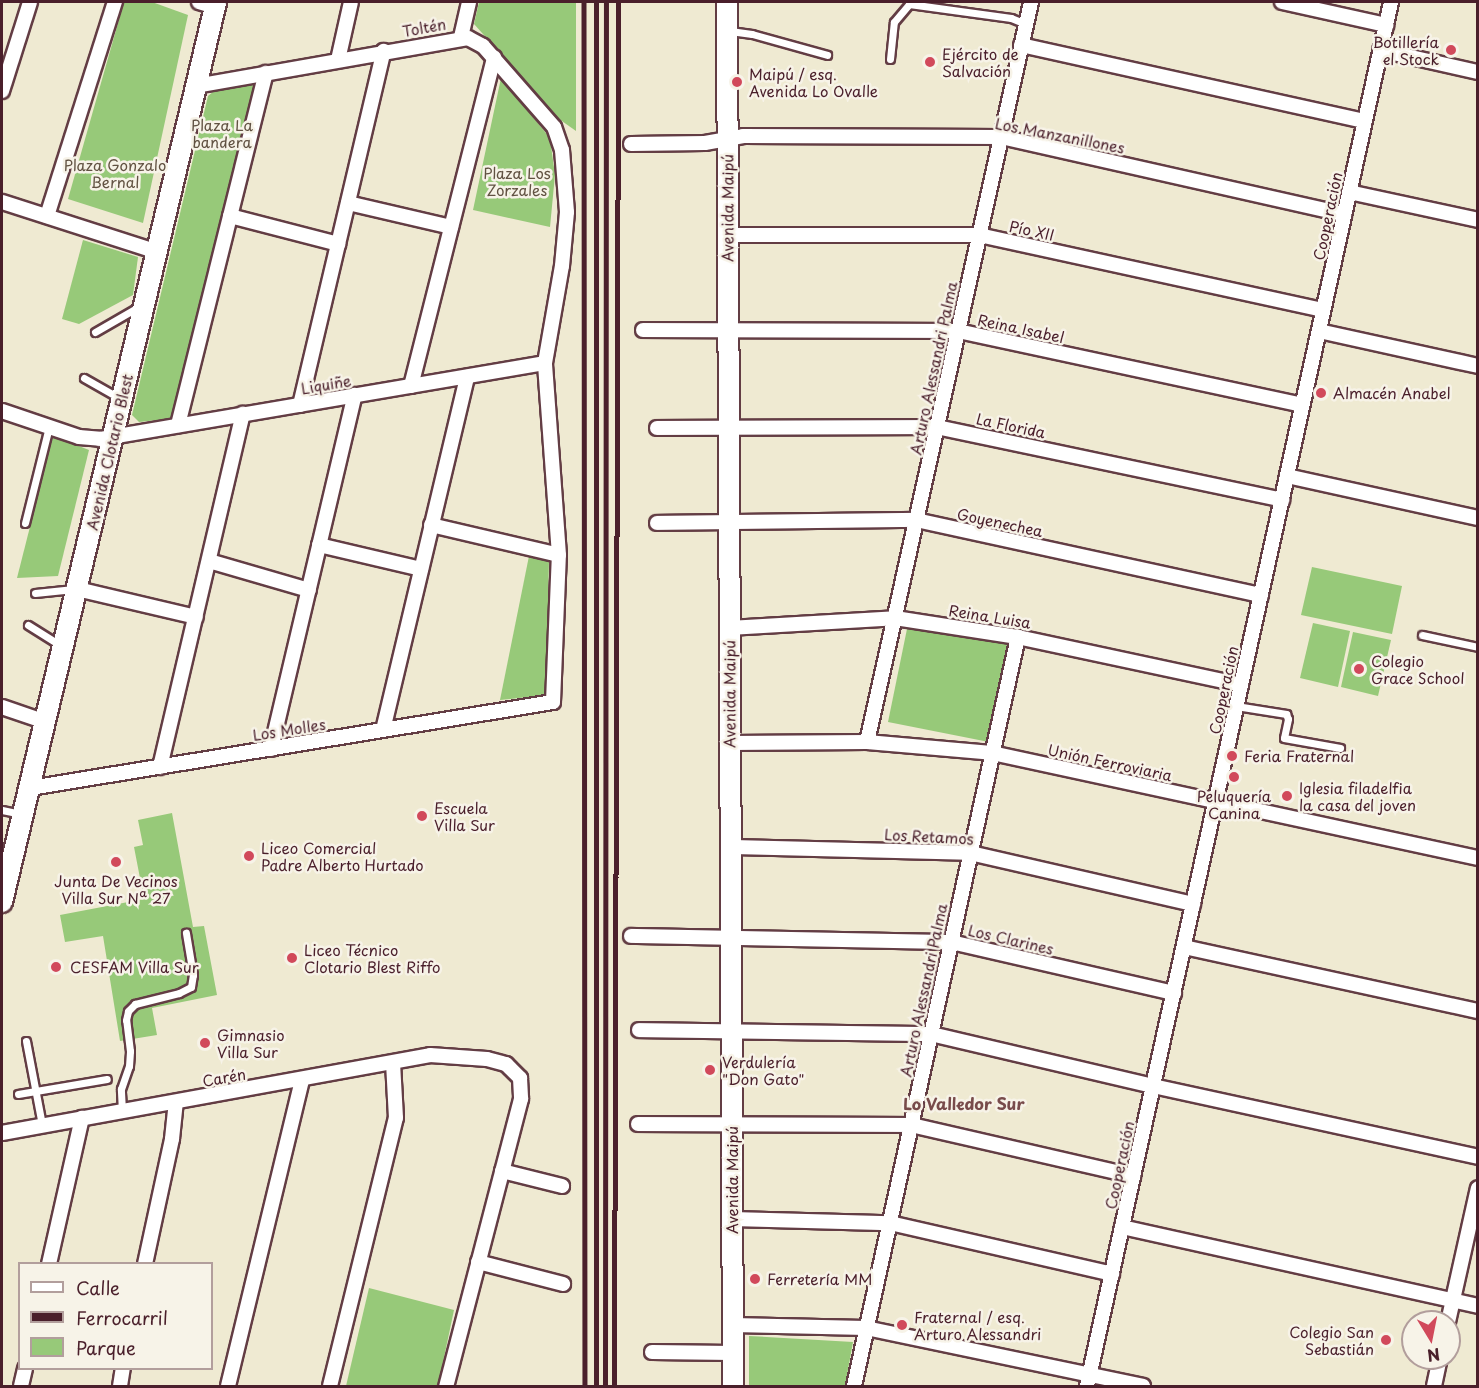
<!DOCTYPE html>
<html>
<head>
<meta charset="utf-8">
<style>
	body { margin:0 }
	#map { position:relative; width:1479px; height:1388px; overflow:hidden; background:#efead2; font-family:"Playpen Sans",sans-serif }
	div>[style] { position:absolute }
	.green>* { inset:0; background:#97c979 }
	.roads { filter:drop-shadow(2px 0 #633d44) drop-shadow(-2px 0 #633d44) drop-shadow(0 2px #633d44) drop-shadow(0 -2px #633d44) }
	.lane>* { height:7px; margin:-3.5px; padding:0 3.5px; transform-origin:3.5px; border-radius:3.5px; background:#fff }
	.street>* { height:14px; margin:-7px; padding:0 7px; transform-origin:7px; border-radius:7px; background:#fff }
	.secondary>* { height:20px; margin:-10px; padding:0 10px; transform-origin:10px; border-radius:10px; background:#fff }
	.rail>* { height:4.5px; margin:-2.25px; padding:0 2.25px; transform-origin:2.25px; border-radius:2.25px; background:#4a1f2b }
	.dots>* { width:16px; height:16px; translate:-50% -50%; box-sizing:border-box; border:3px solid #f7f3e8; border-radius:50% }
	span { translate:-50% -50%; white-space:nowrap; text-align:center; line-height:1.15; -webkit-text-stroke:5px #f7f3e8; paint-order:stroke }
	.street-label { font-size:15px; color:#4a1f2b }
	.poi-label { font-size:15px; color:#4a1f2b }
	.right { translate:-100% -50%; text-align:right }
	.left { translate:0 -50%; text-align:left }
	.park-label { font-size:15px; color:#615242 }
	.neighbourhood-label { font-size:16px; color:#784b4b; font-weight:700 }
	.frame { position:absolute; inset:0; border:3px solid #4a1f2b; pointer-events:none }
	.legend { position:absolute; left:18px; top:1262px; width:195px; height:108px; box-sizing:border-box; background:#f7f3e8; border:2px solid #b29e9c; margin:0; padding:8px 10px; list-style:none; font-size:18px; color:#4a1f2b }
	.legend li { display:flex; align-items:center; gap:12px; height:30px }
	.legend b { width:30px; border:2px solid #b29e9c }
	.north { position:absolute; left:1401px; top:1310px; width:60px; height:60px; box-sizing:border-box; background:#f7f3e8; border:2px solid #b29e9c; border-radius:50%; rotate:170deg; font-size:16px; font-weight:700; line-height:24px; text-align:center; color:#4a1f2b }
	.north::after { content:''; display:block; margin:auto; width:21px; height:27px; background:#d1495b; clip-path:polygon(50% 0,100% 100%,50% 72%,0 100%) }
</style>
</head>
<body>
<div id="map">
	<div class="green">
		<div style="clip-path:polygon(124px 2px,152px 2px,188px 15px,143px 223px,68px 199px)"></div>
		<div style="clip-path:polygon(479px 2px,576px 2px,576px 131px,559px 119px,474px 24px)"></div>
		<div style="clip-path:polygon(501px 78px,550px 138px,555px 175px,550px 227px,473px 210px)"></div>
		<div style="clip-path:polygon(257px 83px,177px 418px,139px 422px,132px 415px,208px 96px,214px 91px)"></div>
		<div style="clip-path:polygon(83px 240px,138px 257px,133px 295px,79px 324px,62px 319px)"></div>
		<div style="clip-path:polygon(53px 436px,89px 450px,58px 576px,17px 578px)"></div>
		<div style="clip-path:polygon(529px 556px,549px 560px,546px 695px,500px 700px)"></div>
		<div style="clip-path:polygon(1312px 567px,1402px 586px,1392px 634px,1301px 615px)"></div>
		<div style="clip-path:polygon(1313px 623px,1350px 631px,1338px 687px,1300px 678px)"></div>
		<div style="clip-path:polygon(908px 624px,1009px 644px,989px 742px,888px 722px)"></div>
		<div style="clip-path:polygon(1353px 632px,1391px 640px,1378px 696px,1341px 687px)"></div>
		<div style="clip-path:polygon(172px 813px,193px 927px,204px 926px,217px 995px,152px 1008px,157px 1035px,120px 1041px,103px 936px,65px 942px,60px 915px,144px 899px,134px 847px,143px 845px,138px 820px)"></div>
		<div style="clip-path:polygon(369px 1288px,454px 1310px,438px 1386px,346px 1386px)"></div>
		<div style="clip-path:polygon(749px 1336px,853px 1342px,845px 1386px,749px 1386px)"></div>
	</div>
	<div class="roads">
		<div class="lane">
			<div style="left:730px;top:31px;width:22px;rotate:8deg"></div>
			<div style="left:752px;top:34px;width:78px;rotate:15.6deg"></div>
			<div style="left:890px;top:59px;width:37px;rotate:-84deg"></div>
			<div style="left:894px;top:22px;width:23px;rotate:-50deg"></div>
			<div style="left:909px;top:4px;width:103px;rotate:7.8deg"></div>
			<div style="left:1011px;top:18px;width:16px;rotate:22deg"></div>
			<div style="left:95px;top:332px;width:52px;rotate:-30deg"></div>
			<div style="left:84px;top:378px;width:43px;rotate:29.6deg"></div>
			<div style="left:25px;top:523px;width:99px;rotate:-76deg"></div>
			<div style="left:35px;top:593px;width:39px;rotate:-6deg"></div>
			<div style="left:28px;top:625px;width:39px;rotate:32deg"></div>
			<div style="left:1422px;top:635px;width:57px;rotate:12.1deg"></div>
			<div style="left:1236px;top:706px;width:51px;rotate:9.1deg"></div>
			<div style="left:1286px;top:714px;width:5px;rotate:68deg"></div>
			<div style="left:1288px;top:719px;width:19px;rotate:102deg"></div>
			<div style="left:1284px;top:738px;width:57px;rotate:10.1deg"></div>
			<div style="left:2px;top:810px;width:19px;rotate:12deg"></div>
			<div style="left:26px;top:1041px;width:86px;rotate:79.2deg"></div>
			<div style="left:18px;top:1094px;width:90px;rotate:-9.6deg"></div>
			<div style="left:122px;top:1111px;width:22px;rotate:-93deg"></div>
			<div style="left:121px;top:1089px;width:24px;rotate:-71deg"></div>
			<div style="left:129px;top:1066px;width:15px;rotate:-86deg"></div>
			<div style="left:130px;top:1051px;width:31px;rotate:-97deg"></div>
			<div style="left:126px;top:1020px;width:9px;rotate:-77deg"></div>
			<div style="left:128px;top:1011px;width:10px;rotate:-45deg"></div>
			<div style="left:135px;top:1004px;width:45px;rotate:-14deg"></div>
			<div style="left:179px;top:993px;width:13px;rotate:-27deg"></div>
			<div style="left:191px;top:987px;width:12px;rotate:-81deg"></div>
			<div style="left:193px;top:975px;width:43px;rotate:-99.5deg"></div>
		</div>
		<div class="street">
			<div style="left:199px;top:2px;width:17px;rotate:17deg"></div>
			<div style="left:1282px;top:2px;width:107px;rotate:12.5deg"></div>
			<div style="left:461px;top:37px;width:36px;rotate:-77deg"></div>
			<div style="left:1021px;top:45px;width:352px;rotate:12.5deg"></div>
			<div style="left:1380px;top:50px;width:100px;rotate:12.7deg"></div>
			<div style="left:338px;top:60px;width:59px;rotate:-77.4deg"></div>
			<div style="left:2px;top:91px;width:93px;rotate:-72.5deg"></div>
			<div style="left:631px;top:144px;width:74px;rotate:-0.8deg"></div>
			<div style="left:705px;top:143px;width:39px;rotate:-10deg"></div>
			<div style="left:743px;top:136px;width:258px;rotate:0.2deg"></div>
			<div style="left:1001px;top:137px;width:352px;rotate:12.7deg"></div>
			<div style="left:1349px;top:192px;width:132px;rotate:12.2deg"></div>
			<div style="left:2px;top:202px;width:164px;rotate:17.8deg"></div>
			<div style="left:348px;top:203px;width:106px;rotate:13.1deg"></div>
			<div style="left:47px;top:216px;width:225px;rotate:-72.4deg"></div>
			<div style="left:230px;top:216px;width:112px;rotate:14.5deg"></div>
			<div style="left:728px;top:235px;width:251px"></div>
			<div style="left:979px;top:235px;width:352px;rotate:12.3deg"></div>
			<div style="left:643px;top:330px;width:315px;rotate:0.2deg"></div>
			<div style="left:958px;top:331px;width:352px;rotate:12.1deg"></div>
			<div style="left:1319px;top:331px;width:163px;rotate:12.4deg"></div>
			<div style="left:411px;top:386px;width:339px;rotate:-75.8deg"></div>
			<div style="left:300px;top:405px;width:364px;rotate:-76.7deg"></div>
			<div style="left:2px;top:411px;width:81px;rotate:18.7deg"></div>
			<div style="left:79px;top:437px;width:21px;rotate:5deg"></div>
			<div style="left:100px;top:439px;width:451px;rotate:-9.7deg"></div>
			<div style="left:178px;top:425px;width:363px;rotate:-76deg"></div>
			<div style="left:657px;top:428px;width:280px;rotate:-0.2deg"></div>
			<div style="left:937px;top:427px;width:353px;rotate:11.9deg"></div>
			<div style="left:1287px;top:476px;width:196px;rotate:12.4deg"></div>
			<div style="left:657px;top:523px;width:259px;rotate:-0.7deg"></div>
			<div style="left:916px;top:520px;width:353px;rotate:12.3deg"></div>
			<div style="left:431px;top:525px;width:131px;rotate:13.2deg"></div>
			<div style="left:319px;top:545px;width:105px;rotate:13.2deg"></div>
			<div style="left:209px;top:561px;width:104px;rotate:16.2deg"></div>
			<div style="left:77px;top:589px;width:122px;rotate:13.2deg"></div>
			<div style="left:729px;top:628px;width:166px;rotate:-3.4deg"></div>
			<div style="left:895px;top:618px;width:124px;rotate:8.8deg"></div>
			<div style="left:1018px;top:637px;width:228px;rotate:12.1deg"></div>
			<div style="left:2px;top:707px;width:46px;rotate:18.8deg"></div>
			<div style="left:383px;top:730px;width:363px;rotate:-76.6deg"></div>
			<div style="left:867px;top:742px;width:758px;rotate:-77.5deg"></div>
			<div style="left:730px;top:743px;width:137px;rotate:-0.4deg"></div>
			<div style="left:867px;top:742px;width:125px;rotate:5deg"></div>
			<div style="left:992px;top:753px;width:497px;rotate:12.2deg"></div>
			<div style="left:271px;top:749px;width:364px;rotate:-76.7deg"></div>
			<div style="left:160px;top:767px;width:363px;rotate:-76.8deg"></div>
			<div style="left:30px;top:788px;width:530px;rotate:-9.34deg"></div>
			<div style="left:553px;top:702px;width:147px;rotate:-87.7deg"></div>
			<div style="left:559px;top:555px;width:193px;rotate:-94.2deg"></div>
			<div style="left:545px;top:363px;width:98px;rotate:-80.1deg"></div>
			<div style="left:562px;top:266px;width:54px;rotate:-84.7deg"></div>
			<div style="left:567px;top:212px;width:62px;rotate:-94.6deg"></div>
			<div style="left:562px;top:150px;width:24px;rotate:-109deg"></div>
			<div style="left:554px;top:127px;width:108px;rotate:-131.2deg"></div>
			<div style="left:483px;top:46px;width:17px;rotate:-152deg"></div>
			<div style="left:468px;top:38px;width:276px;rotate:170deg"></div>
			<div style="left:730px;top:847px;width:240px;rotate:1.4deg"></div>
			<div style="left:970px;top:853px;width:229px;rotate:12.9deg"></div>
			<div style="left:631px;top:936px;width:320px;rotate:1.1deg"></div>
			<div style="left:951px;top:942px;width:229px;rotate:12.9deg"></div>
			<div style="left:1184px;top:947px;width:301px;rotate:12.3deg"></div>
			<div style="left:639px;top:1030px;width:292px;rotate:0.8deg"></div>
			<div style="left:931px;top:1034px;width:228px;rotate:13.2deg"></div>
			<div style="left:1153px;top:1086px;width:333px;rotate:12.3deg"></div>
			<div style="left:638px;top:1124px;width:273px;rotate:0.2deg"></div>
			<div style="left:911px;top:1125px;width:228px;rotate:12.9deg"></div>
			<div style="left:2px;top:1133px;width:435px;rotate:-10.3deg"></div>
			<div style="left:430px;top:1055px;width:57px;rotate:4deg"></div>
			<div style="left:487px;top:1059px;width:20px;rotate:15deg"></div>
			<div style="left:506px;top:1064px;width:20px;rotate:45deg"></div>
			<div style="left:520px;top:1078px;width:21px;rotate:87deg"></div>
			<div style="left:521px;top:1099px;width:297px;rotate:104.6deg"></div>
			<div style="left:502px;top:1171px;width:62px;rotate:14deg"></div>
			<div style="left:732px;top:1219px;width:158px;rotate:1.5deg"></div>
			<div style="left:890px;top:1223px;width:228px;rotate:12.9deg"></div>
			<div style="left:1122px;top:1227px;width:365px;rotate:12.5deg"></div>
			<div style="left:478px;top:1262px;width:88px;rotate:14.5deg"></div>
			<div style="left:49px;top:1264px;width:150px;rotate:-77.3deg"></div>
			<div style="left:145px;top:1264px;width:128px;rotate:-77.8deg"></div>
			<div style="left:172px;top:1139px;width:36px;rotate:-84deg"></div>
			<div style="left:1448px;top:1322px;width:137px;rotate:-77.4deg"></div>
			<div style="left:733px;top:1325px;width:133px;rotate:1.3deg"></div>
			<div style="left:866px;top:1328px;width:283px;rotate:11.8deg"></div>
			<div style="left:652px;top:1352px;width:80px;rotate:0.7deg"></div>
			<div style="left:21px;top:1386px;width:18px;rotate:-77deg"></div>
			<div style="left:120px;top:1386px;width:18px;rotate:-81deg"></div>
			<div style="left:228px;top:1386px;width:315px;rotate:-76.4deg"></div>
			<div style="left:330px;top:1386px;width:276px;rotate:-76.2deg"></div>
			<div style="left:396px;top:1118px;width:55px;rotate:-93.1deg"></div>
			<div style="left:854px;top:1386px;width:767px;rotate:-77.65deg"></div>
			<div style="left:1087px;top:1386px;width:1417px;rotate:-77.61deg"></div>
			<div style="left:1434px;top:1386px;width:29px;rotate:-78deg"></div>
		</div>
		<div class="secondary">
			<div style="left:727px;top:2px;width:1384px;rotate:89.75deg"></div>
			<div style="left:2px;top:902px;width:925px;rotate:-76.62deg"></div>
		</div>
	</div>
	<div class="rail">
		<div style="left:584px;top:2px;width:1384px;rotate:89.96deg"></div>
		<div style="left:596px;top:1386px;width:1384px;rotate:-90deg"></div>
		<div style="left:605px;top:1386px;width:1384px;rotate:-89.96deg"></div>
		<div style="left:614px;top:1386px;width:1384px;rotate:-89.83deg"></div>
	</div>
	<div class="dots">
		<div style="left:1451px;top:50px;background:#d1495b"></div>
		<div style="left:930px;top:62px;background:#d1495b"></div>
		<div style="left:737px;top:82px;background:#d1495b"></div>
		<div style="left:1321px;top:393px;background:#d1495b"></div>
		<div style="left:1359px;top:669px;background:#d1495b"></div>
		<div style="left:1232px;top:756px;background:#d1495b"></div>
		<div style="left:1234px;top:777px;background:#d1495b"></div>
		<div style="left:1287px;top:796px;background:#d1495b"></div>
		<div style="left:422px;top:816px;background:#d1495b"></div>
		<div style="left:249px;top:856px;background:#d1495b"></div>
		<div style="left:116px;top:862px;background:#d1495b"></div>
		<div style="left:292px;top:958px;background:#d1495b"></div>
		<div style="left:56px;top:967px;background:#d1495b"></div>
		<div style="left:205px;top:1043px;background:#d1495b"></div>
		<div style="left:710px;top:1070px;background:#d1495b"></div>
		<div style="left:755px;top:1279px;background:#d1495b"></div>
		<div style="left:902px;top:1325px;background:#d1495b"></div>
		<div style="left:1386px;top:1340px;background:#d1495b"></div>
	</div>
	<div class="street-label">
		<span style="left:424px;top:27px;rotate:-10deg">Toltén</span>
		<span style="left:1060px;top:135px;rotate:11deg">Los Manzanillones</span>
		<span style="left:727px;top:208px;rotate:-90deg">Avenida Maipú</span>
		<span style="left:1327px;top:216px;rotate:-78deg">Cooperación</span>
		<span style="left:1032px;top:230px;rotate:12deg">Pío XII</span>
		<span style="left:1021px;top:328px;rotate:12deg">Reina Isabel</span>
		<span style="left:933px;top:368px;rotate:-78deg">Arturo Alessandri Palma</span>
		<span style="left:326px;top:384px;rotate:-10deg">Liquiñe</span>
		<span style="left:1011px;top:425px;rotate:12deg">La Florida</span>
		<span style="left:109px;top:452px;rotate:-77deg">Avenida Clotario Blest</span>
		<span style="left:1000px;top:522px;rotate:12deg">Goyenechea</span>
		<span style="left:990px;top:616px;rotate:9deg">Reina Luisa</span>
		<span style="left:1223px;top:690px;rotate:-78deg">Cooperación</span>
		<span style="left:729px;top:694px;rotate:-90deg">Avenida Maipú</span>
		<span style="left:289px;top:729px;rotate:-9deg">Los Molles</span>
		<span style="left:1110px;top:762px;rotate:12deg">Unión Ferroviaria</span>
		<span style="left:929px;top:836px;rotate:3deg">Los Retamos</span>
		<span style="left:1011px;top:939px;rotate:13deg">Los Clarines</span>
		<span style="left:923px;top:990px;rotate:-78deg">Arturo Alessandri Palma</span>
		<span style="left:224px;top:1077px;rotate:-10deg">Carén</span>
		<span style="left:1119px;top:1165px;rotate:-78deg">Cooperación</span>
		<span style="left:732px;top:1180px;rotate:-90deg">Avenida Maipú</span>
	</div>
	<div class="poi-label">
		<span class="right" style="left:1439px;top:50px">Botillería<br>el Stock</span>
		<span class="left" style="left:942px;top:62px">Ejército de<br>Salvación</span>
		<span class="left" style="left:749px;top:82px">Maipú / esq.<br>Avenida Lo Ovalle</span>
		<span class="left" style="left:1333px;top:393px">Almacén Anabel</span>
		<span class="left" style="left:1371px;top:669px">Colegio<br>Grace School</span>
		<span class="left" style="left:1244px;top:756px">Feria Fraternal</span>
		<span class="left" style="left:1299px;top:796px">Iglesia filadelfia<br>la casa del joven</span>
		<span style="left:1234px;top:804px">Peluquería<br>Canina</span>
		<span class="left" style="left:434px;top:816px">Escuela<br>Villa Sur</span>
		<span class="left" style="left:261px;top:856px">Liceo Comercial<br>Padre Alberto Hurtado</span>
		<span style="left:116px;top:889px">Junta De Vecinos<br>Villa Sur Nª 27</span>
		<span class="left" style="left:304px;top:958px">Liceo Técnico<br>Clotario Blest Riffo</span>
		<span class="left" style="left:70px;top:967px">CESFAM Villa Sur</span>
		<span class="left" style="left:217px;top:1043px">Gimnasio<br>Villa Sur</span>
		<span class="left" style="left:722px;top:1070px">Verdulería<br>"Don Gato"</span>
		<span class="left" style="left:767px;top:1279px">Ferretería MM</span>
		<span class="left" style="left:914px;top:1325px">Fraternal / esq.<br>Arturo Alessandri</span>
		<span class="right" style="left:1374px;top:1340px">Colegio San<br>Sebastián</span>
	</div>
	<div class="park-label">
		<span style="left:222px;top:133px">Plaza La<br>bandera</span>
		<span style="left:115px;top:173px">Plaza Gonzalo<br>Bernal</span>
		<span style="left:517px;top:181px">Plaza Los<br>Zorzales</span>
	</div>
	<div class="neighbourhood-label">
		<span style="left:964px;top:1103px">Lo Valledor Sur</span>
	</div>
	<div class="frame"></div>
	<ul class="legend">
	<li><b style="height:8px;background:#fff"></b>Calle</li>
	<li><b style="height:8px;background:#4a1f2b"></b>Ferrocarril</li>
	<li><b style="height:16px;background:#97c979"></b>Parque</li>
	</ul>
	<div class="north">N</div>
</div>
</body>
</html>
